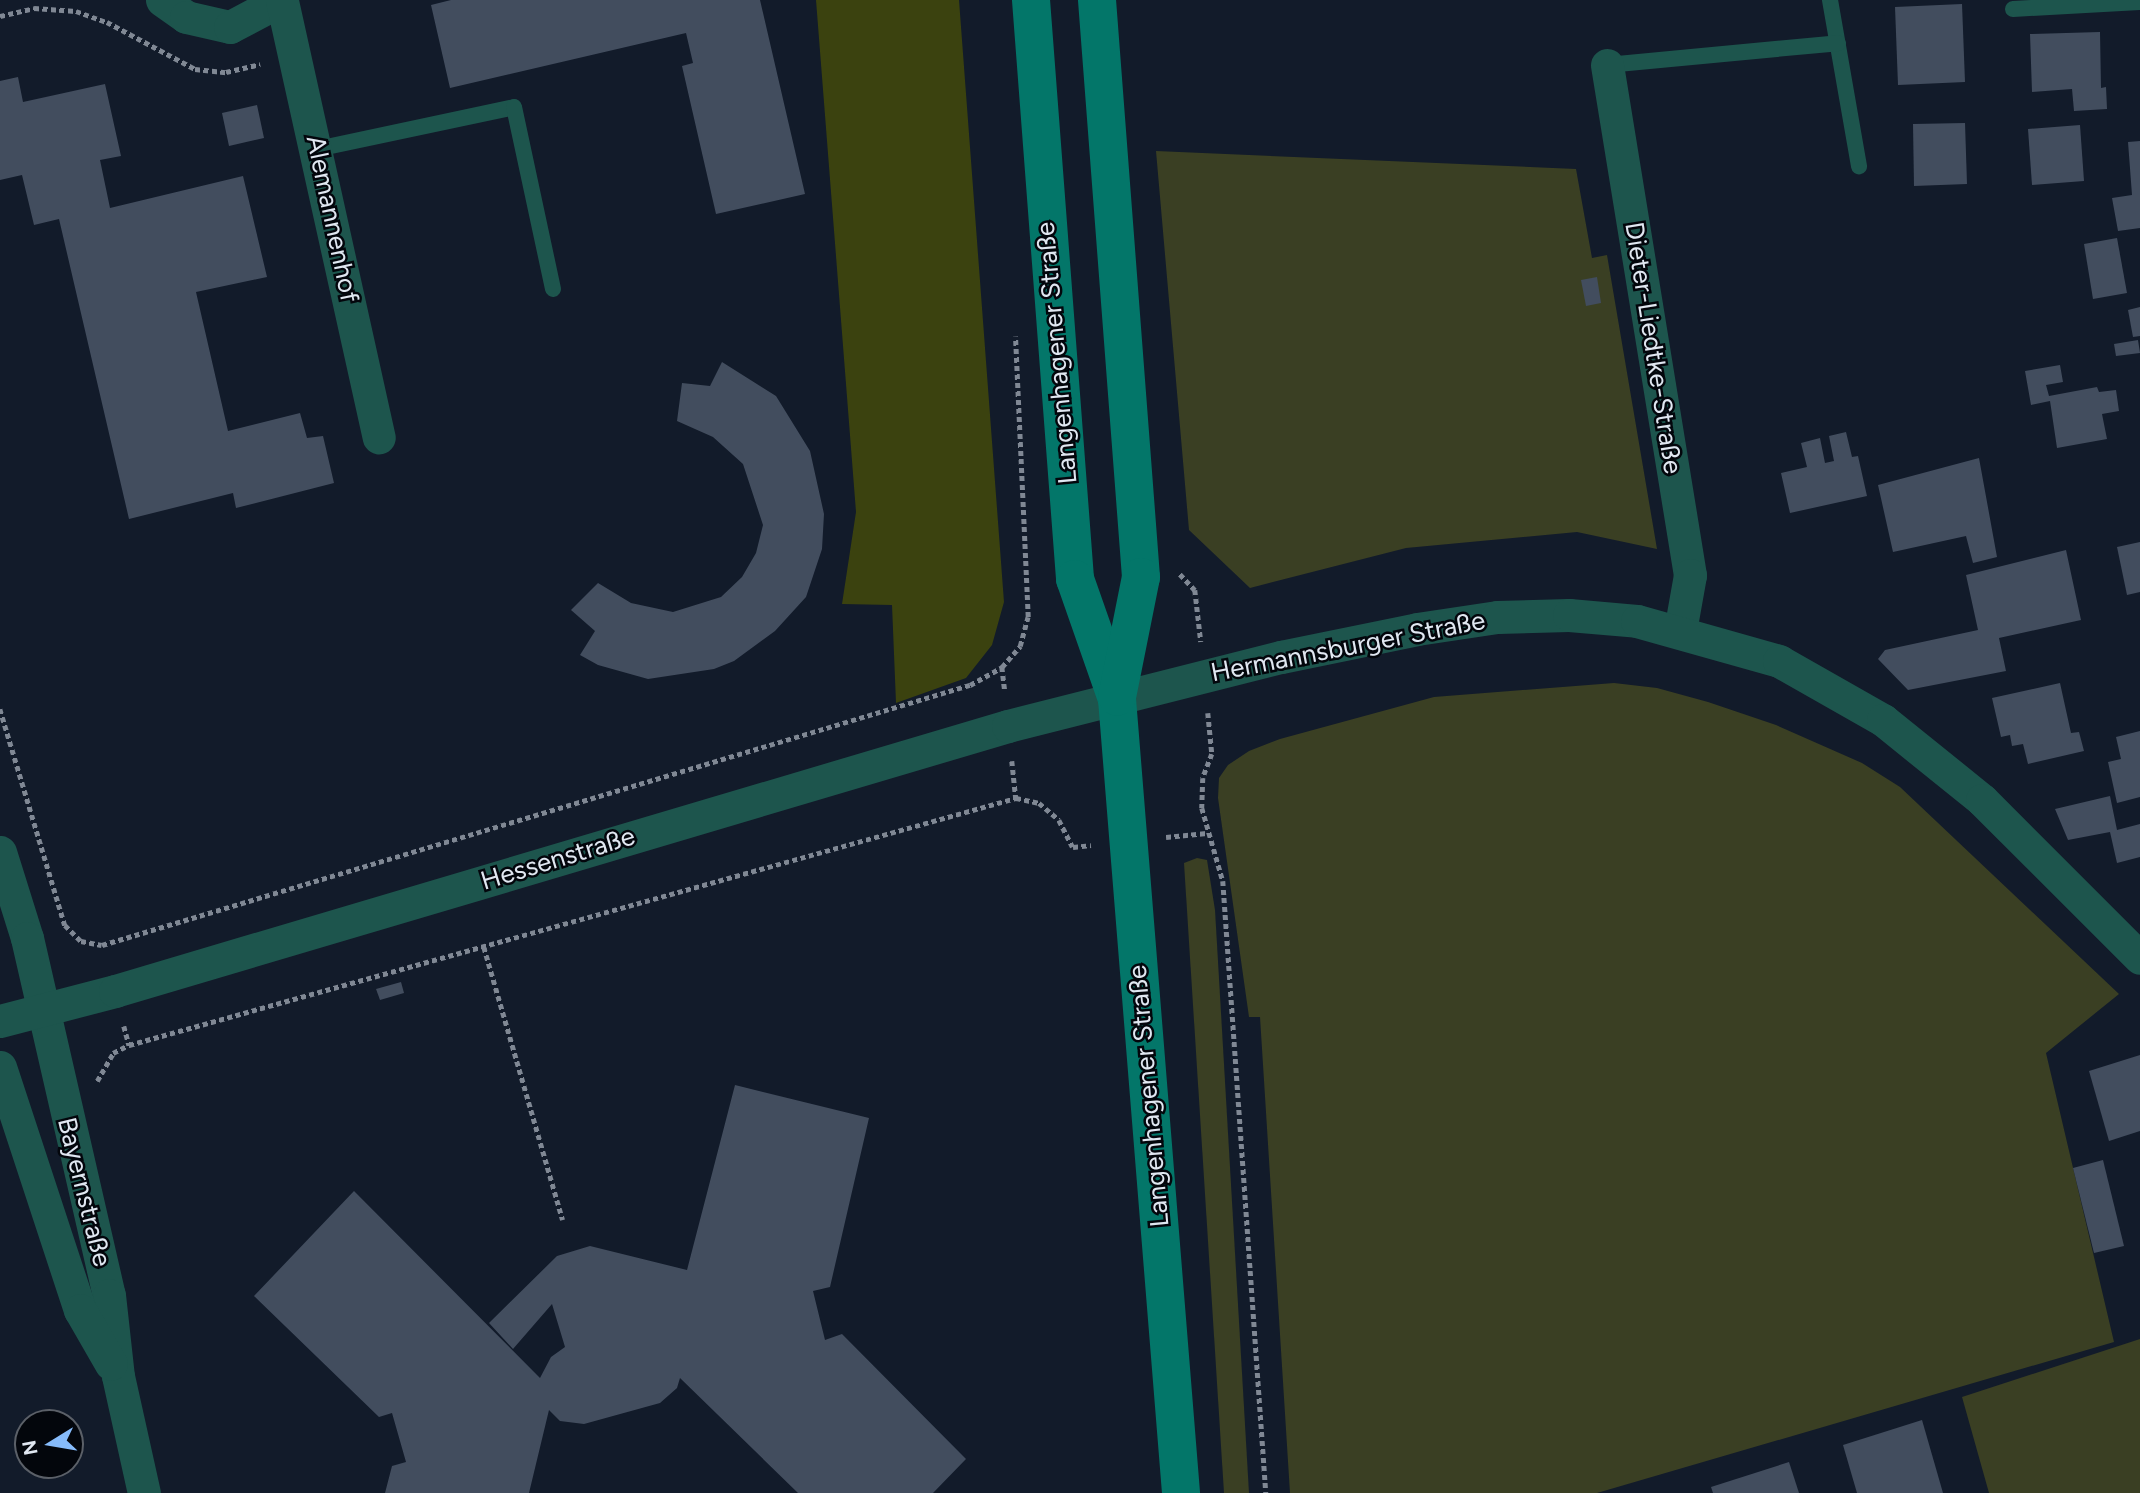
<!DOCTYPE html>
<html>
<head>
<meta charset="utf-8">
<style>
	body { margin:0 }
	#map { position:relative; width:2140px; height:1493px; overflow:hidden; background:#121b2a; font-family:Figtree,sans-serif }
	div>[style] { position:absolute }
	.green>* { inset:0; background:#3a3f23 }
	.forest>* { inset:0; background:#3b420f }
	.building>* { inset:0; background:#424d5e }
	.path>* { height:4.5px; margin-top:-2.25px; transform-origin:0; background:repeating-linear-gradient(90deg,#808894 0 5px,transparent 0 8.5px) }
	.lane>* { height:16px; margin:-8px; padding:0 8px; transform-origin:8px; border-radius:8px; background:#1d554d }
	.street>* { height:33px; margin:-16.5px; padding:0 16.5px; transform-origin:16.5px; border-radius:16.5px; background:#1d554d }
	.secondary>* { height:38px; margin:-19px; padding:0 19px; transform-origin:19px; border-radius:19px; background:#037669 }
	span { translate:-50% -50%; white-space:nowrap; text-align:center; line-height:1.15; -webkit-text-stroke:5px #03060c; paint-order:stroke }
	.street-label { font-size:26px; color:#e0e7f1 }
	.north { position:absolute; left:14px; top:1409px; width:70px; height:70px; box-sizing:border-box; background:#03060c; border:2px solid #5b6068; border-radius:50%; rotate:259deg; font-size:19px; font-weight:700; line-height:28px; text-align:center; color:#e0e7f1 }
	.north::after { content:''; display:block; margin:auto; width:24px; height:32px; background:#86bbfb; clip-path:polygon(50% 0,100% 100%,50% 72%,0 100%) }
</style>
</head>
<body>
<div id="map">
	<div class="green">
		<div style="clip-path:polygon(1156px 151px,1576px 169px,1592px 258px,1607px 255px,1657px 549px,1577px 532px,1406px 548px,1250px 588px,1189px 530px)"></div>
		<div style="clip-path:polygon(1614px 683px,1657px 688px,1708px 702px,1776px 725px,1862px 763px,1900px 787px,2119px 994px,2046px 1053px,2114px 1342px,1597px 1493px,1290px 1493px,1260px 1017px,1249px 1017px,1218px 798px,1219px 778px,1228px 765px,1249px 751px,1280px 739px,1434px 697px)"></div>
		<div style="clip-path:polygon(1197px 858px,1207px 860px,1215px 910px,1249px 1493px,1224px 1493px,1184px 863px)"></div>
		<div style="clip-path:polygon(2140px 1339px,2140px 1493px,1989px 1493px,1962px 1397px)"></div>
	</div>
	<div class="forest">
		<div style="clip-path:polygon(816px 0,959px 0,1004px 602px,992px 645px,966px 678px,896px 703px,892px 605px,842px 604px,856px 512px)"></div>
	</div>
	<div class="building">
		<div style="clip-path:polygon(451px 0,760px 0,805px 194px,716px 214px,682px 66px,693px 63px,686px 33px,450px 88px,431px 5px)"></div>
		<div style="clip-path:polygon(1962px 4px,1965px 82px,1898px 85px,1895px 7px)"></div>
		<div style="clip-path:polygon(2100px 32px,2101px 88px,2106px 87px,2107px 109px,2074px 111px,2072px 89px,2032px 92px,2030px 34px)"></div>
		<div style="clip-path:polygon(18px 77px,23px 102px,105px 84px,121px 156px,100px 160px,110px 208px,243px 176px,267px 277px,196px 292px,228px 431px,300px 413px,307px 438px,323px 436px,334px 483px,236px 508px,233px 493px,129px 519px,59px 219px,34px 225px,22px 175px,0 180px,0 81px)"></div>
		<div style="clip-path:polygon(257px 105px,264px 138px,229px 146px,222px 113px)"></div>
		<div style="clip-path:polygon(1965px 123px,1967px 184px,1914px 186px,1913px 124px)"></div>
		<div style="clip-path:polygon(2080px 125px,2084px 181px,2032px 185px,2028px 129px)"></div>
		<div style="clip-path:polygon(2140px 141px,2140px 228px,2118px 231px,2112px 198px,2132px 195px,2128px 142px)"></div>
		<div style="clip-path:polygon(2117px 238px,2127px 293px,2093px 299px,2084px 244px)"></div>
		<div style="clip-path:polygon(1597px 277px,1601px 303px,1586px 306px,1581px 280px)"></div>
		<div style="clip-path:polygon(2140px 307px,2140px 336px,2133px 337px,2128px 310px)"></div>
		<div style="clip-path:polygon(2138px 340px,2140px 353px,2116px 356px,2114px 344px)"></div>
		<div style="clip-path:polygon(722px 362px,776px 396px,810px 451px,824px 514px,822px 549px,806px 597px,775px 631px,734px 661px,714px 669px,648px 679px,598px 665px,580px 655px,595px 631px,571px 610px,598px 583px,631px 603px,673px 612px,721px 597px,742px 577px,756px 553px,763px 525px,743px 464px,713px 437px,677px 421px,682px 383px,710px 386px)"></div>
		<div style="clip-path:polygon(2060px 365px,2063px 382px,2046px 385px,2049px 396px,2097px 387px,2099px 392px,2116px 390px,2119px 411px,2102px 414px,2107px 439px,2057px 448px,2050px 401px,2031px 405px,2025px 371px)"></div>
		<div style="clip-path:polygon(1846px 432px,1852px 457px,1858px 456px,1867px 496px,1790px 513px,1781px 473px,1807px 467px,1801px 443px,1820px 438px,1825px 463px,1834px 461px,1829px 436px)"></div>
		<div style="clip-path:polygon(1979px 458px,1997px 557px,1973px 563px,1966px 536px,1893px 552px,1878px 485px)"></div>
		<div style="clip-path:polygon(2140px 542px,2140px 592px,2127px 595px,2117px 547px)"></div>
		<div style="clip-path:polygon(2066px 550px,2081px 620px,1999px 638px,2006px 671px,1908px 690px,1878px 659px,1885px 650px,1978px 630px,1966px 575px)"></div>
		<div style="clip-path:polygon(2060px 683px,2071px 733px,2079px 732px,2084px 751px,2028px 764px,2023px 744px,2012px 746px,2010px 735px,2001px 737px,1992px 698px)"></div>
		<div style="clip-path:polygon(2140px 731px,2140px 797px,2117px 803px,2108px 762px,2121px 759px,2116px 737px)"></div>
		<div style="clip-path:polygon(2110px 796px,2117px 830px,2140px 824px,2140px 857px,2117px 863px,2110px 832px,2068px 840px,2055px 809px)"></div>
		<div style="clip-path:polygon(401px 982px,404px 993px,380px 1000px,376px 989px)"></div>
		<div style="clip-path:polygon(2140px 1055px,2140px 1131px,2109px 1141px,2089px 1071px)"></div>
		<div style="clip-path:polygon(735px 1085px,869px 1118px,830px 1287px,813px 1291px,825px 1340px,842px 1334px,966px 1459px,933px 1493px,798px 1493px,680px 1378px,677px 1388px,660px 1403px,584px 1424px,560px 1421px,549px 1410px,529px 1493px,385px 1493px,392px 1466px,406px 1462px,392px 1413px,379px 1417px,254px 1296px,354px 1191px,540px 1378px,551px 1357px,565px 1347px,552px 1304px,513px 1349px,489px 1323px,557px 1256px,590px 1246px,687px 1270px)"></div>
		<div style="clip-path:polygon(2103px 1160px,2124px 1246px,2094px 1253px,2073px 1168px)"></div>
		<div style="clip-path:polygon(1922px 1420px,1943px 1493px,1857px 1493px,1843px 1445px)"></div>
		<div style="clip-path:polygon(1789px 1462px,1799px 1493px,1713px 1493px,1711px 1487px)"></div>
	</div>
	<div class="path">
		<div style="left:0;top:16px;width:35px;rotate:-13deg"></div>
		<div style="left:34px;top:8px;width:42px;rotate:4.1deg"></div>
		<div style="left:76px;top:11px;width:33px;rotate:20deg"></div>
		<div style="left:107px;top:22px;width:100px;rotate:28.1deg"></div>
		<div style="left:195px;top:69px;width:31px;rotate:6deg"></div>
		<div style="left:226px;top:72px;width:35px;rotate:-13deg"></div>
		<div style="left:1180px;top:574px;width:22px;rotate:47deg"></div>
		<div style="left:1195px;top:590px;width:52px;rotate:83.4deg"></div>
		<div style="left:1002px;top:667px;width:23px;rotate:83deg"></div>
		<div style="left:0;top:709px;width:226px;rotate:73.3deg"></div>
		<div style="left:65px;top:925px;width:23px;rotate:45deg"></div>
		<div style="left:81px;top:941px;width:21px;rotate:11deg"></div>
		<div style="left:102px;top:945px;width:906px;rotate:-16.68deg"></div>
		<div style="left:970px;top:685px;width:37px;rotate:-29deg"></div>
		<div style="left:1002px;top:667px;width:28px;rotate:-49deg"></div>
		<div style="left:1020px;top:646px;width:30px;rotate:-75deg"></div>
		<div style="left:1028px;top:617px;width:281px;rotate:-92.6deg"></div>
		<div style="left:1208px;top:713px;width:41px;rotate:84.4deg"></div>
		<div style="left:1212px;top:754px;width:26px;rotate:111deg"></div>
		<div style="left:1203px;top:778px;width:30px;rotate:92deg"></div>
		<div style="left:1202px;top:808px;width:76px;rotate:74deg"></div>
		<div style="left:1223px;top:881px;width:614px;rotate:85.98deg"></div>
		<div style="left:1012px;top:761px;width:37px;rotate:84deg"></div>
		<div style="left:1166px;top:837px;width:41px;rotate:-5.6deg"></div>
		<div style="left:484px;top:947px;width:284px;rotate:73.9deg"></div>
		<div style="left:124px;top:1026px;width:20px;rotate:75deg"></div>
		<div style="left:97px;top:1081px;width:32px;rotate:-60deg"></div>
		<div style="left:113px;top:1053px;width:18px;rotate:-27deg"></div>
		<div style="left:129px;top:1045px;width:921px;rotate:-15.56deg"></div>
		<div style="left:1016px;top:798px;width:24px;rotate:12deg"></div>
		<div style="left:1039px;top:803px;width:26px;rotate:40deg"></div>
		<div style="left:1059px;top:820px;width:30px;rotate:63deg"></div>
		<div style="left:1073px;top:847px;width:18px;rotate:-6deg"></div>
	</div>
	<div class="lane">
		<div style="left:1830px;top:0;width:169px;rotate:80.1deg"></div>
		<div style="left:2013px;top:9px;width:127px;rotate:-3.2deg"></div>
		<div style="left:1607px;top:65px;width:232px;rotate:-5.4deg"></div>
		<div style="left:317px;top:149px;width:201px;rotate:-12deg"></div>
		<div style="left:514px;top:107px;width:186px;rotate:77.9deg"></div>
	</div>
	<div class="street">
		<div style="left:162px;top:0;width:29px;rotate:35deg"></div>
		<div style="left:186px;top:17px;width:45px;rotate:12.8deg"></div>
		<div style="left:230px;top:27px;width:58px;rotate:-27.9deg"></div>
		<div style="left:282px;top:1px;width:447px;rotate:77.5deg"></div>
		<div style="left:1607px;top:65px;width:517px;rotate:80.76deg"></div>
		<div style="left:1690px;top:575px;width:57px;rotate:100.1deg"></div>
		<div style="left:0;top:852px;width:90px;rotate:72.6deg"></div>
		<div style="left:27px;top:938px;width:366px;rotate:77.1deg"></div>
		<div style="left:109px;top:1295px;width:81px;rotate:83.7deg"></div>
		<div style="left:118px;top:1376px;width:120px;rotate:77.5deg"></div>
		<div style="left:0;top:1021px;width:119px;rotate:-14.6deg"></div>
		<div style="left:115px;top:991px;width:931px;rotate:-16.53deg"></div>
		<div style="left:1008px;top:726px;width:282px;rotate:-14.2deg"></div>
		<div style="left:1281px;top:657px;width:139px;rotate:-11.6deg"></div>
		<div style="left:1417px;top:629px;width:81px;rotate:-8.5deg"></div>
		<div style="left:1497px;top:617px;width:72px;rotate:-1.6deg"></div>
		<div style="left:1569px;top:615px;width:68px;rotate:5deg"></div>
		<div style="left:1637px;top:621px;width:148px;rotate:15.7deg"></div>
		<div style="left:1779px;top:661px;width:120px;rotate:29.6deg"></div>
		<div style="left:1883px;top:720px;width:127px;rotate:38.9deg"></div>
		<div style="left:1982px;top:800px;width:223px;rotate:45deg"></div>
		<div style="left:0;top:1067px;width:256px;rotate:71.8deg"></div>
		<div style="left:80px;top:1310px;width:62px;rotate:60.1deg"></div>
	</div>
	<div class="secondary">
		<div style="left:1031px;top:0;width:581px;rotate:85.65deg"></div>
		<div style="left:1075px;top:579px;width:127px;rotate:70.7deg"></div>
		<div style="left:1117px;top:699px;width:797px;rotate:85.39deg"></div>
		<div style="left:1097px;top:0;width:579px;rotate:85.64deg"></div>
		<div style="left:1141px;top:577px;width:122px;rotate:101.3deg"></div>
	</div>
	<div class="street-label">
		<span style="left:332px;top:219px;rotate:78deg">Alemannenhof</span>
		<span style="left:1653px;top:348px;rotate:81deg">Dieter-Liedtke-Straße</span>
		<span style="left:1057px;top:353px;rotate:-95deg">Langenhagener Straße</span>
		<span style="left:1348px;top:647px;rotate:-11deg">Hermannsburger Straße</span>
		<span style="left:558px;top:859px;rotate:-17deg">Hessenstraße</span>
		<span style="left:1149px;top:1096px;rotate:-95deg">Langenhagener Straße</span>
		<span style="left:84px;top:1192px;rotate:76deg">Bayernstraße</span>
	</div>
	<div class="north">N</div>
</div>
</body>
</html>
